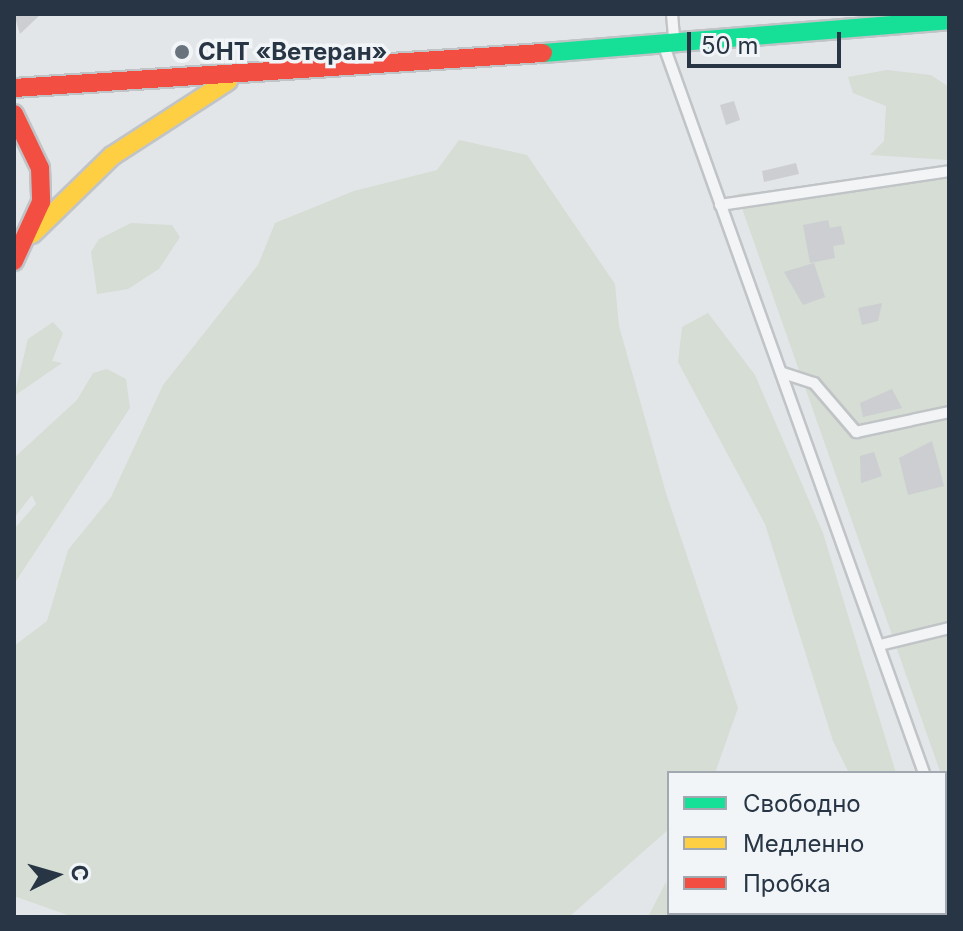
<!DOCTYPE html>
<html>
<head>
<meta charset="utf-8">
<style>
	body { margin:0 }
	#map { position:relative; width:963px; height:931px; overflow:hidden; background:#e3e6e9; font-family:Inter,sans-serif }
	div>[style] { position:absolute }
	.green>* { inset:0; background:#d5ddd4 }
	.building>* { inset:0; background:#ccced1 }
	.roads { filter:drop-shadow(2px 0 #c1c4c7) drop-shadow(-2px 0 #c1c4c7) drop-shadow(0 2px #c1c4c7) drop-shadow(0 -2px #c1c4c7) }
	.lane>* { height:10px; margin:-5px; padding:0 5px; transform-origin:5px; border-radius:5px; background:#f3f4f6 }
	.fast>* { height:18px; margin:-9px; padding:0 9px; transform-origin:9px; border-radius:9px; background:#16e098 }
	.slow>* { height:18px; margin:-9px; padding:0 9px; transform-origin:9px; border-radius:9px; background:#ffcf43 }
	.jam>* { height:18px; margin:-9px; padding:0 9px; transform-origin:9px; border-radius:9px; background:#f24e42 }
	.dots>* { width:22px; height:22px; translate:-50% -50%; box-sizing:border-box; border:4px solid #f1f5f8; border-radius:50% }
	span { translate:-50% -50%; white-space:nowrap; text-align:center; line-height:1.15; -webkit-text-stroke:7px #f1f5f8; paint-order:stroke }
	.poi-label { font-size:24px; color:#283544; font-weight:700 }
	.left { translate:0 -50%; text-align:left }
	.frame { position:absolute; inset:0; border:16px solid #283544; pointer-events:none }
	.legend { position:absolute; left:667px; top:771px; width:280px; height:144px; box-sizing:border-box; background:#f1f5f8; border:2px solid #a1a8b0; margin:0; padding:10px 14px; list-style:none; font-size:24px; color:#283544 }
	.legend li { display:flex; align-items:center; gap:16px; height:40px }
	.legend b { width:40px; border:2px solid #a1a8b0 }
	.north { position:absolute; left:16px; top:835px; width:80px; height:80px; -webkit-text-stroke:6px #f1f5f8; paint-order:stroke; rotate:85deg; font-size:22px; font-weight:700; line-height:32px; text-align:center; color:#283544 }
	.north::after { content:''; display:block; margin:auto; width:28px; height:36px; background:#283544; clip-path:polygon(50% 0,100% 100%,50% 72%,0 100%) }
	.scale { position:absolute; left:687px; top:32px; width:154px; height:36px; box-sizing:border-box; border:4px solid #283544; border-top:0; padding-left:10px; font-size:24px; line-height:28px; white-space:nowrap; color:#283544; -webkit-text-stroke:6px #f1f5f8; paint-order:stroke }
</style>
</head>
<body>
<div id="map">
	<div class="green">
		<div style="clip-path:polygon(887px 70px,931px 75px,949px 87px,949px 160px,870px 155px,884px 141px,886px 106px,853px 93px,848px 77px)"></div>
		<div style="clip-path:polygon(459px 140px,527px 155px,615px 284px,619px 326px,666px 493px,738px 708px,715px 773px,669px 773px,669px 829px,569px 917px,73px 917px,14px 896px,14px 646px,47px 621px,68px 550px,111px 497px,163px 385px,258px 265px,275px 223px,354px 191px,437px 170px)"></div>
		<div style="clip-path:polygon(949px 173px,949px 797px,737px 194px)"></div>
		<div style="clip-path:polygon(131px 223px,172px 225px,180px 237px,159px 269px,128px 289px,97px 294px,91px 252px,99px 239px)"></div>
		<div style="clip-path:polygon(708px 313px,755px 375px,823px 533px,896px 773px,849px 773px,833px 741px,765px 524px,678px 362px,682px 327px)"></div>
		<div style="clip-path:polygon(53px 322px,63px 333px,52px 361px,62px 363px,14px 396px,28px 339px)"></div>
		<div style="clip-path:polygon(107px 369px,126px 379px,130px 408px,14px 584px,14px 529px,36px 504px,32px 495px,14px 518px,14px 458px,77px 400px,93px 373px)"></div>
		<div style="clip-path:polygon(666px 882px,669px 913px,770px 917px,648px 917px)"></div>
	</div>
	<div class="building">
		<div style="clip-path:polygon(14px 14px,41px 14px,20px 34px)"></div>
		<div style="clip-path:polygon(734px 101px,740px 120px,726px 125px,720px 105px)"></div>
		<div style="clip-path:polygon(796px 163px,799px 174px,764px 182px,762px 171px)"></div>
		<div style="clip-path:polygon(828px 220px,830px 228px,841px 226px,845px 244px,833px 246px,835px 258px,810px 263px,803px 225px)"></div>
		<div style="clip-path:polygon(814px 263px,825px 297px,803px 305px,784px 272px)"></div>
		<div style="clip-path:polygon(882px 303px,878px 321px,862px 325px,858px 308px)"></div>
		<div style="clip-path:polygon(892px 389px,902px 408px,863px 417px,860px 403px)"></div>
		<div style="clip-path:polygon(932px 441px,944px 486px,908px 495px,899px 458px)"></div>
		<div style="clip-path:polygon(874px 452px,882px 476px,861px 483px,860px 456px)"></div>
	</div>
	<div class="roads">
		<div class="lane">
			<div style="left:672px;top:14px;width:25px;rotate:85deg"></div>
			<div style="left:664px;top:46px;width:772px;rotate:70.32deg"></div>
			<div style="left:720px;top:205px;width:232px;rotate:-8.4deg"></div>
			<div style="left:783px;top:373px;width:33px;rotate:18deg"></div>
			<div style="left:814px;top:383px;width:65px;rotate:49.4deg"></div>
			<div style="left:856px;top:432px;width:95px;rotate:-12.1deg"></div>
			<div style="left:880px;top:645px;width:71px;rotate:-13.8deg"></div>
			<div style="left:945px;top:833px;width:12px;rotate:70deg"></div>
		</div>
		<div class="fast">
			<div style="left:543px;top:53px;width:407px;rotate:-4.6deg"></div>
		</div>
		<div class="slow">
			<div style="left:32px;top:234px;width:112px;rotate:-44.3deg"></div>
			<div style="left:112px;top:156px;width:138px;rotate:-32.9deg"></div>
		</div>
		<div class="jam">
			<div style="left:14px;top:88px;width:530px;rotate:-3.79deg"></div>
			<div style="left:14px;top:114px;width:60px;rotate:64.3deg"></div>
			<div style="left:40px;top:168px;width:34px;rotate:88deg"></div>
			<div style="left:41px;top:202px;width:65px;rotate:114.6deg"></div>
		</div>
	</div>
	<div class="dots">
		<div style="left:182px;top:52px;background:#69737e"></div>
	</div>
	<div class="poi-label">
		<span class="left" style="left:198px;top:52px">СНТ «Ветеран»</span>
	</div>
	<div class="frame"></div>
	<ul class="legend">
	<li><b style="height:10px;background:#16e098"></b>Свободно</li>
	<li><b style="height:10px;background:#ffcf43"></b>Медленно</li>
	<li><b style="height:10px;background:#f24e42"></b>Пробка</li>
	</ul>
	<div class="north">С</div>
	<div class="scale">50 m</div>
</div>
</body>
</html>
